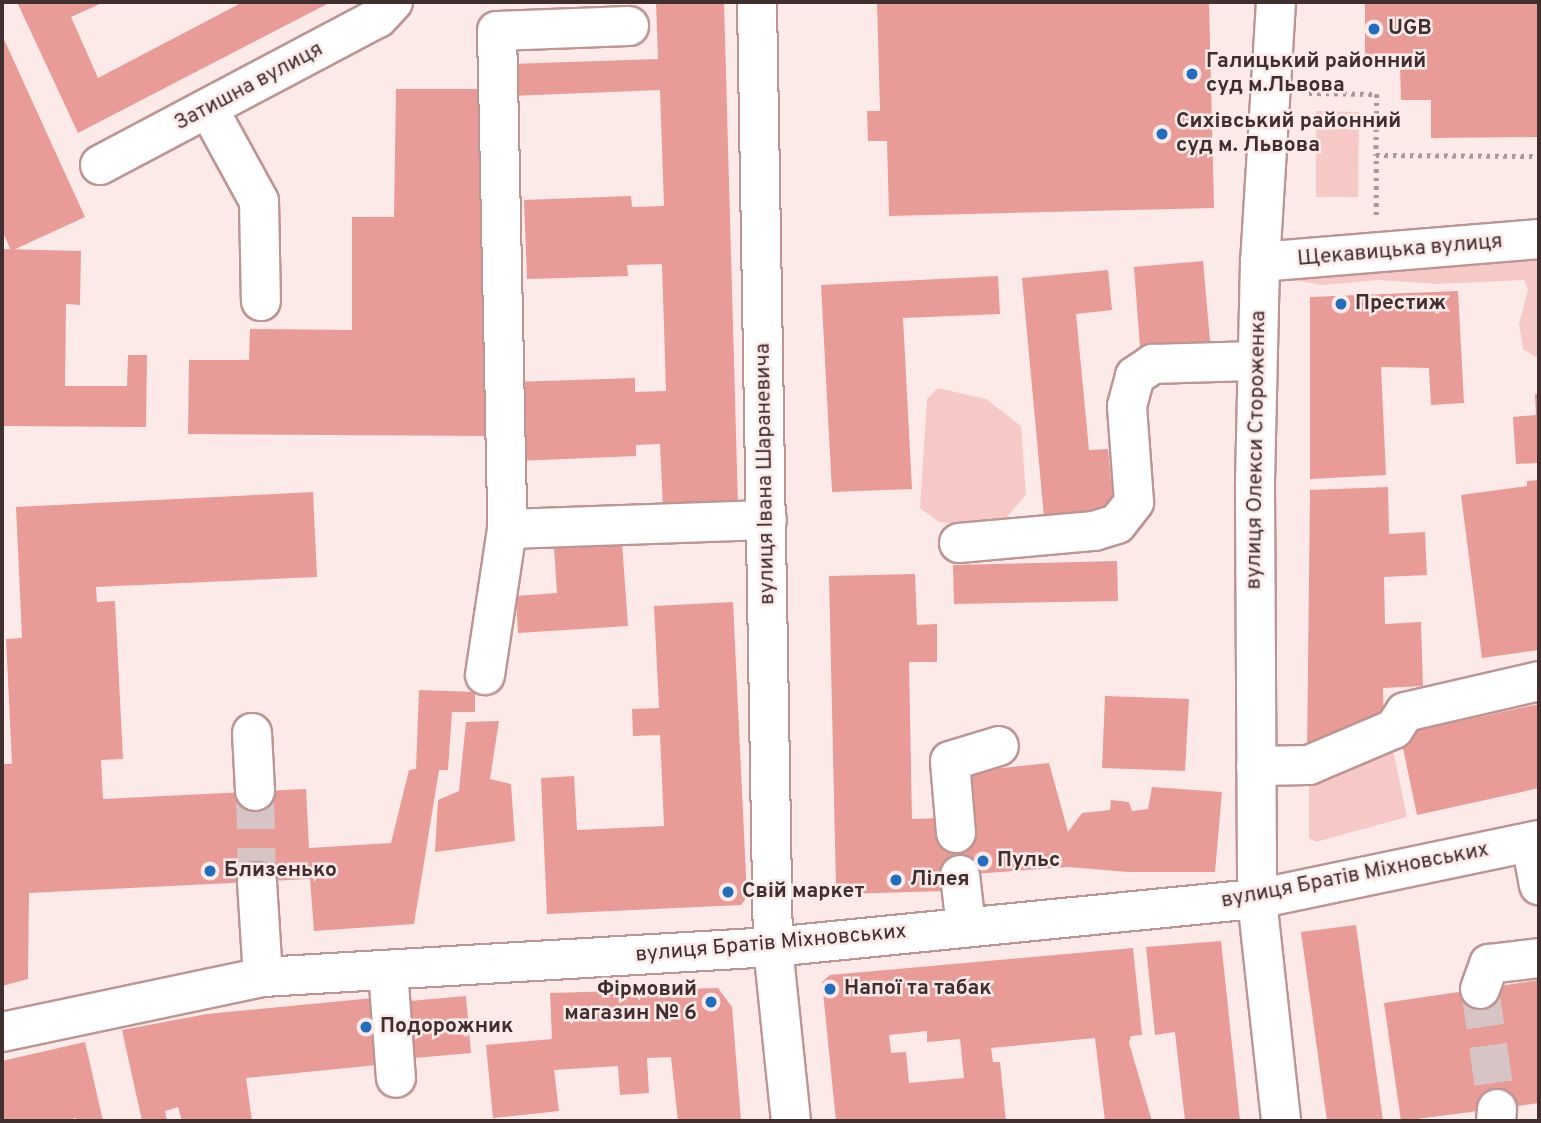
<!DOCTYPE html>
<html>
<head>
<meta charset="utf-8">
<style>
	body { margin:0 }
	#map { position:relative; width:1541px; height:1123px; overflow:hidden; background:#fceae9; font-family:Overpass,sans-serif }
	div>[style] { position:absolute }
	.green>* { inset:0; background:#f6c9c6 }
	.building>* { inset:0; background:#e99b97 }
	.minor-tunnel>* { height:38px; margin-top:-19px; transform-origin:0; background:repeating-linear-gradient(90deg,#d6c5c4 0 38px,transparent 0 57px) }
	.path>* { height:4.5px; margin-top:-2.25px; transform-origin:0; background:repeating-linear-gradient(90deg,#aa9998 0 3.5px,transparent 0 8.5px) }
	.roads { filter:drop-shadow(2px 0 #bd9593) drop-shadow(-2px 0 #bd9593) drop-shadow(0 2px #bd9593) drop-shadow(0 -2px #bd9593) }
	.minor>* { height:38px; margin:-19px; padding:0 19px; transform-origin:19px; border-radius:19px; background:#fff }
	.dots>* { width:19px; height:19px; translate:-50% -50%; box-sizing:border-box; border:4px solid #fceae9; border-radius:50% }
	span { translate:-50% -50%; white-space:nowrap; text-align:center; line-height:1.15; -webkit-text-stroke:5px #fceae9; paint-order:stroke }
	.poi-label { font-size:21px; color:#3f2f2e; font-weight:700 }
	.left { translate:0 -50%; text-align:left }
	.right { translate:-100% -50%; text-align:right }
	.street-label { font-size:21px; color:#3f2f2e }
	.frame { position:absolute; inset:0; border:4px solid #3f2f2e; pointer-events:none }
</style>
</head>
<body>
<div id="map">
	<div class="green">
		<div style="clip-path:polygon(1316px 111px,1359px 112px,1358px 197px,1316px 197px)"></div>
		<div style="clip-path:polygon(1539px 223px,1539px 359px,1523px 349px,1519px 324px,1528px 290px,1524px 280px,1438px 284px,1378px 280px,1324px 285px,1285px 279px,1292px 256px,1323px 237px)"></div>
		<div style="clip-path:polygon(938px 388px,986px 399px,1021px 426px,1026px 495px,997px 528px,939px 522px,920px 508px,927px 399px)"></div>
		<div style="clip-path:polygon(1392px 745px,1407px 817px,1316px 842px,1309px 838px,1309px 775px)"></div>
	</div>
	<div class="building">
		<div style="clip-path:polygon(17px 2px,104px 2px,71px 17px,98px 78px,243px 2px,331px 2px,78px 133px)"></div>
		<div style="clip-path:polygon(656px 2px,724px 2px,738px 506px,663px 509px,660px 444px,636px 445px,636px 456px,517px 461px,514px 382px,635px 378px,635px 392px,666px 391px,662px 264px,627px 265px,628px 276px,527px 279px,524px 200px,631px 196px,632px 207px,664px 206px,660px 90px,511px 96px,510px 64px,658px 59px)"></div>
		<div style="clip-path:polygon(877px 2px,1209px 2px,1214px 208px,889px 216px,887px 141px,868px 141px,867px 111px,880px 111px)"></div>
		<div style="clip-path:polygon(1365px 2px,1539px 2px,1539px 137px,1431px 138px,1431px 100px,1401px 100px,1400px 65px,1365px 65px)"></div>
		<div style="clip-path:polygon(2px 35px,85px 217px,11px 251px,2px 230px)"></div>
		<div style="clip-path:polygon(396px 89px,488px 89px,485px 436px,188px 434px,189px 360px,249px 360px,250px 329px,352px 330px,352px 217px,394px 217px)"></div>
		<div style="clip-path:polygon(3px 249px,81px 251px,80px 305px,66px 304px,65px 386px,127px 386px,128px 355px,147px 355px,146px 427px,2px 426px)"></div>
		<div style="clip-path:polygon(1203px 261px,1210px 341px,1140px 347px,1134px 267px)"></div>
		<div style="clip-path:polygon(1108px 270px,1112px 310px,1076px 314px,1089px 450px,1108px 449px,1114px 511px,1044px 517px,1022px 278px)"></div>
		<div style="clip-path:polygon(998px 276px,1000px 314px,903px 318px,912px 489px,832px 492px,821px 285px)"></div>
		<div style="clip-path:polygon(1458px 291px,1464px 403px,1431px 405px,1429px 368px,1381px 367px,1386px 475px,1310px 479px,1310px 297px)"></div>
		<div style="clip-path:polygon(1535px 394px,1539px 394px,1539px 463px,1516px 464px,1513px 417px,1536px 415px)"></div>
		<div style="clip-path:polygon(1539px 480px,1539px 650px,1482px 658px,1461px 495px,1527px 486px,1527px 481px)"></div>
		<div style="clip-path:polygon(1388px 487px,1389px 534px,1425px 532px,1427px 575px,1384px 577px,1385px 624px,1421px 622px,1423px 686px,1383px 688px,1384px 725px,1307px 758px,1310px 490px)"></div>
		<div style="clip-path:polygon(313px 492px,317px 577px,96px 587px,97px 602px,115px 601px,123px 759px,101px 760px,103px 799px,306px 789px,309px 848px,391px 843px,409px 770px,416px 769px,419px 690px,475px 692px,475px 712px,452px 712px,448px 770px,439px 770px,414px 924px,314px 931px,310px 879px,29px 893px,28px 979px,2px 986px,2px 764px,12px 764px,6px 639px,22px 638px,16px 507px)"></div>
		<div style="clip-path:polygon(622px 543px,628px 626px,518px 633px,516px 596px,557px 593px,554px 548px)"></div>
		<div style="clip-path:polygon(1117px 561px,1118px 601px,954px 604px,953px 565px)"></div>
		<div style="clip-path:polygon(915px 574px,917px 625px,937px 624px,937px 662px,909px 662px,912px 819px,942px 818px,971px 831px,973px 771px,1049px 763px,1068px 832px,1082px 813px,1110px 810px,1111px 800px,1129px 802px,1132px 811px,1148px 809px,1152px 787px,1222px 792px,1215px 872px,1128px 872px,1069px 867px,944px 876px,944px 891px,844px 894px,836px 886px,829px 576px)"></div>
		<div style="clip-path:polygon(733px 602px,747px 897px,741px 905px,547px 914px,541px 778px,574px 776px,577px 830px,664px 826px,660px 735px,633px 736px,632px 709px,659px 708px,654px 606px)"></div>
		<div style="clip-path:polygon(1105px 696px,1189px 699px,1185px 771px,1102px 768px)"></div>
		<div style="clip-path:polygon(1539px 704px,1539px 788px,1417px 815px,1400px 734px)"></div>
		<div style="clip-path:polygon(499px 721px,490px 779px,511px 784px,515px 841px,435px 852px,438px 800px,459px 791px,466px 722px)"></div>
		<div style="clip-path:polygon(1356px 925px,1383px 1121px,1327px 1121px,1301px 932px)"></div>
		<div style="clip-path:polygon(1221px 941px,1240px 1121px,1185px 1121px,1175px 1032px,1155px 1035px,1146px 947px)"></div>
		<div style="clip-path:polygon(evenodd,1133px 948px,1142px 1035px,1131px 1036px,1129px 1043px,1152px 1121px,1105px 1121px,1095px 1038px,991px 1048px,993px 1062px,1000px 1062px,1006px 1121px,836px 1121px,822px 982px,830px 975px,1133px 948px,927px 1031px,927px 1042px,960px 1039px,964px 1078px,909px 1083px,906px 1052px,891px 1053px,889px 1035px,927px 1031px)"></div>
		<div style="clip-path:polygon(1539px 980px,1539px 1103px,1401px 1121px,1384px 1003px)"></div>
		<div style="clip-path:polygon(718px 988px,732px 1007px,741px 1121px,678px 1121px,671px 1057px,647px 1058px,649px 1093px,620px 1095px,618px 1066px,554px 1070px,559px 1111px,493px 1118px,486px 1045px,552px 1039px,550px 993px)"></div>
		<div style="clip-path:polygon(466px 996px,471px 1053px,403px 1059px,398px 1002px)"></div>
		<div style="clip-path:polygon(384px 997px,387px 1064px,246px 1078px,252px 1121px,182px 1121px,178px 1107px,165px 1111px,167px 1121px,142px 1121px,122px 1030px,207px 1014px)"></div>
		<div style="clip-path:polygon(85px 1042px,103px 1121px,77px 1121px,76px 1118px,60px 1121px,2px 1121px,2px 1061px)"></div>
	</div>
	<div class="minor-tunnel">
		<div style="left:255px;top:791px;width:91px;rotate:88.7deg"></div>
		<div style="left:1480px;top:989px;width:121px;rotate:81.9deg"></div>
	</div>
	<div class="path">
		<div style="left:1309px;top:93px;width:68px;rotate:0.8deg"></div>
		<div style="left:1377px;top:94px;width:61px;rotate:90.9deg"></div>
		<div style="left:1376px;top:215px;width:60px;rotate:-90deg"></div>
		<div style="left:1376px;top:155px;width:163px;rotate:0.4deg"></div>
	</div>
	<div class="roads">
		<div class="minor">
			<div style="left:757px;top:2px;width:945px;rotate:89.03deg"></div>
			<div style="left:773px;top:947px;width:175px;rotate:84.1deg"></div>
			<div style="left:1276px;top:2px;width:260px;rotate:93.5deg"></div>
			<div style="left:1260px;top:262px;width:225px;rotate:91.3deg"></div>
			<div style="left:1255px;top:487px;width:412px;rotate:89.7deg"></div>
			<div style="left:1257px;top:899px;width:223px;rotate:83.8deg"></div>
			<div style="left:629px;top:26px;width:132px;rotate:177.8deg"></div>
			<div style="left:497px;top:31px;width:498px;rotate:88.8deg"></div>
			<div style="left:507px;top:529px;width:260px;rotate:-2deg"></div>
			<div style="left:208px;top:108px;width:106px;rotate:61.3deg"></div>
			<div style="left:259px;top:201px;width:100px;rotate:88.9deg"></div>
			<div style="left:100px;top:165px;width:314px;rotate:-27.9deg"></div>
			<div style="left:378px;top:18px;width:22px;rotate:-47deg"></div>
			<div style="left:1260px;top:262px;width:280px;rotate:-4.7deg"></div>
			<div style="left:959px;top:543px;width:136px;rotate:-5.1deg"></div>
			<div style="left:1094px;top:531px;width:24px;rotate:-17deg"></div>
			<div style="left:1117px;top:524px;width:28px;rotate:-52deg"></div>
			<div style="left:1134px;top:502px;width:96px;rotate:-94.2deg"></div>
			<div style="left:1127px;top:406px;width:31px;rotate:-75deg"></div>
			<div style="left:1135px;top:376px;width:22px;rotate:-34deg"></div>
			<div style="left:1153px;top:364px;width:103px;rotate:-1.7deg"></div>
			<div style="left:485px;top:675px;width:148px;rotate:-81.4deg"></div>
			<div style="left:252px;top:733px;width:58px;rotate:87deg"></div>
			<div style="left:1256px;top:766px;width:53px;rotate:-1.1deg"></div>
			<div style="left:1309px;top:765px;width:92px;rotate:-23deg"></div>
			<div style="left:1394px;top:729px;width:20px;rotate:-57deg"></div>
			<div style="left:1405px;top:712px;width:138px;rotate:-13deg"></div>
			<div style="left:956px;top:833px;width:72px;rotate:-94.8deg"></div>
			<div style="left:950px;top:761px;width:51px;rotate:-17deg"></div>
			<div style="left:1531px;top:842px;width:44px;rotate:79.5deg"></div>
			<div style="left:960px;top:875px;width:52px;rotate:83.4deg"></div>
			<div style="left:257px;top:882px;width:95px;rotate:86.4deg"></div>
			<div style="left:388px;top:970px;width:108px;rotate:85.8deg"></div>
			<div style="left:1480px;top:989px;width:27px;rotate:-70deg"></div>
			<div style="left:1489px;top:964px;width:50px;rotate:-6.8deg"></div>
			<div style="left:2px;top:1032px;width:267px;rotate:-11.9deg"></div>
			<div style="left:263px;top:977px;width:511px;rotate:-3.37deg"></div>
			<div style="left:773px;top:947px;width:486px;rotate:-5.7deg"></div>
			<div style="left:1257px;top:899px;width:288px;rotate:-11.8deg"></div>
			<div style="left:1496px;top:1121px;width:12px;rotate:-85deg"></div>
		</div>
	</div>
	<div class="dots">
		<div style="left:1374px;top:29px;background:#216ebe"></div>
		<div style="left:1192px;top:74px;background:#216ebe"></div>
		<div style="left:1162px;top:134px;background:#216ebe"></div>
		<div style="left:1341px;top:304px;background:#216ebe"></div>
		<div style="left:983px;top:861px;background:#216ebe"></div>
		<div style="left:210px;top:871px;background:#216ebe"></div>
		<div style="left:896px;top:880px;background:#216ebe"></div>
		<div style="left:728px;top:892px;background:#216ebe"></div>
		<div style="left:830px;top:989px;background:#216ebe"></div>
		<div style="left:711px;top:1002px;background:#216ebe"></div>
		<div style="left:366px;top:1027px;background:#216ebe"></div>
	</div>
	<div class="poi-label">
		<span class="left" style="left:1388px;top:29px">UGB</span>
		<span class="left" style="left:1206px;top:74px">Галицький районний<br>суд м.Львова</span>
		<span class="left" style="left:1176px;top:134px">Сихівський районний<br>суд м. Львова</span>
		<span class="left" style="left:1355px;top:304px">Престиж</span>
		<span class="left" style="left:997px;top:861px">Пульс</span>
		<span class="left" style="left:224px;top:871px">Близенько</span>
		<span class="left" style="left:910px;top:880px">Лілея</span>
		<span class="left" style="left:742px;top:892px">Свій маркет</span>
		<span class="left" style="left:844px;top:989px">Напої та табак</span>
		<span class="right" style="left:697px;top:1002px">Фірмовий<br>магазин № 6</span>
		<span class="left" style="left:380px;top:1027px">Подорожник</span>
	</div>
	<div class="street-label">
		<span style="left:249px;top:87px;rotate:-28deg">Затишна вулиця</span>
		<span style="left:1400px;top:251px;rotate:-5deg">Щекавицька вулиця</span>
		<span style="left:1257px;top:450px;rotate:-89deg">вулиця Олекси Стороженка</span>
		<span style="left:766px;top:474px;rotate:-91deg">вулиця Івана Шараневича</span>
		<span style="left:1355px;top:876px;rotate:-11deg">вулиця Братів Міхновських</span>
		<span style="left:771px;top:944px;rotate:-5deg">вулиця Братів Міхновських</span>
	</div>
	<div class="frame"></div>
</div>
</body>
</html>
